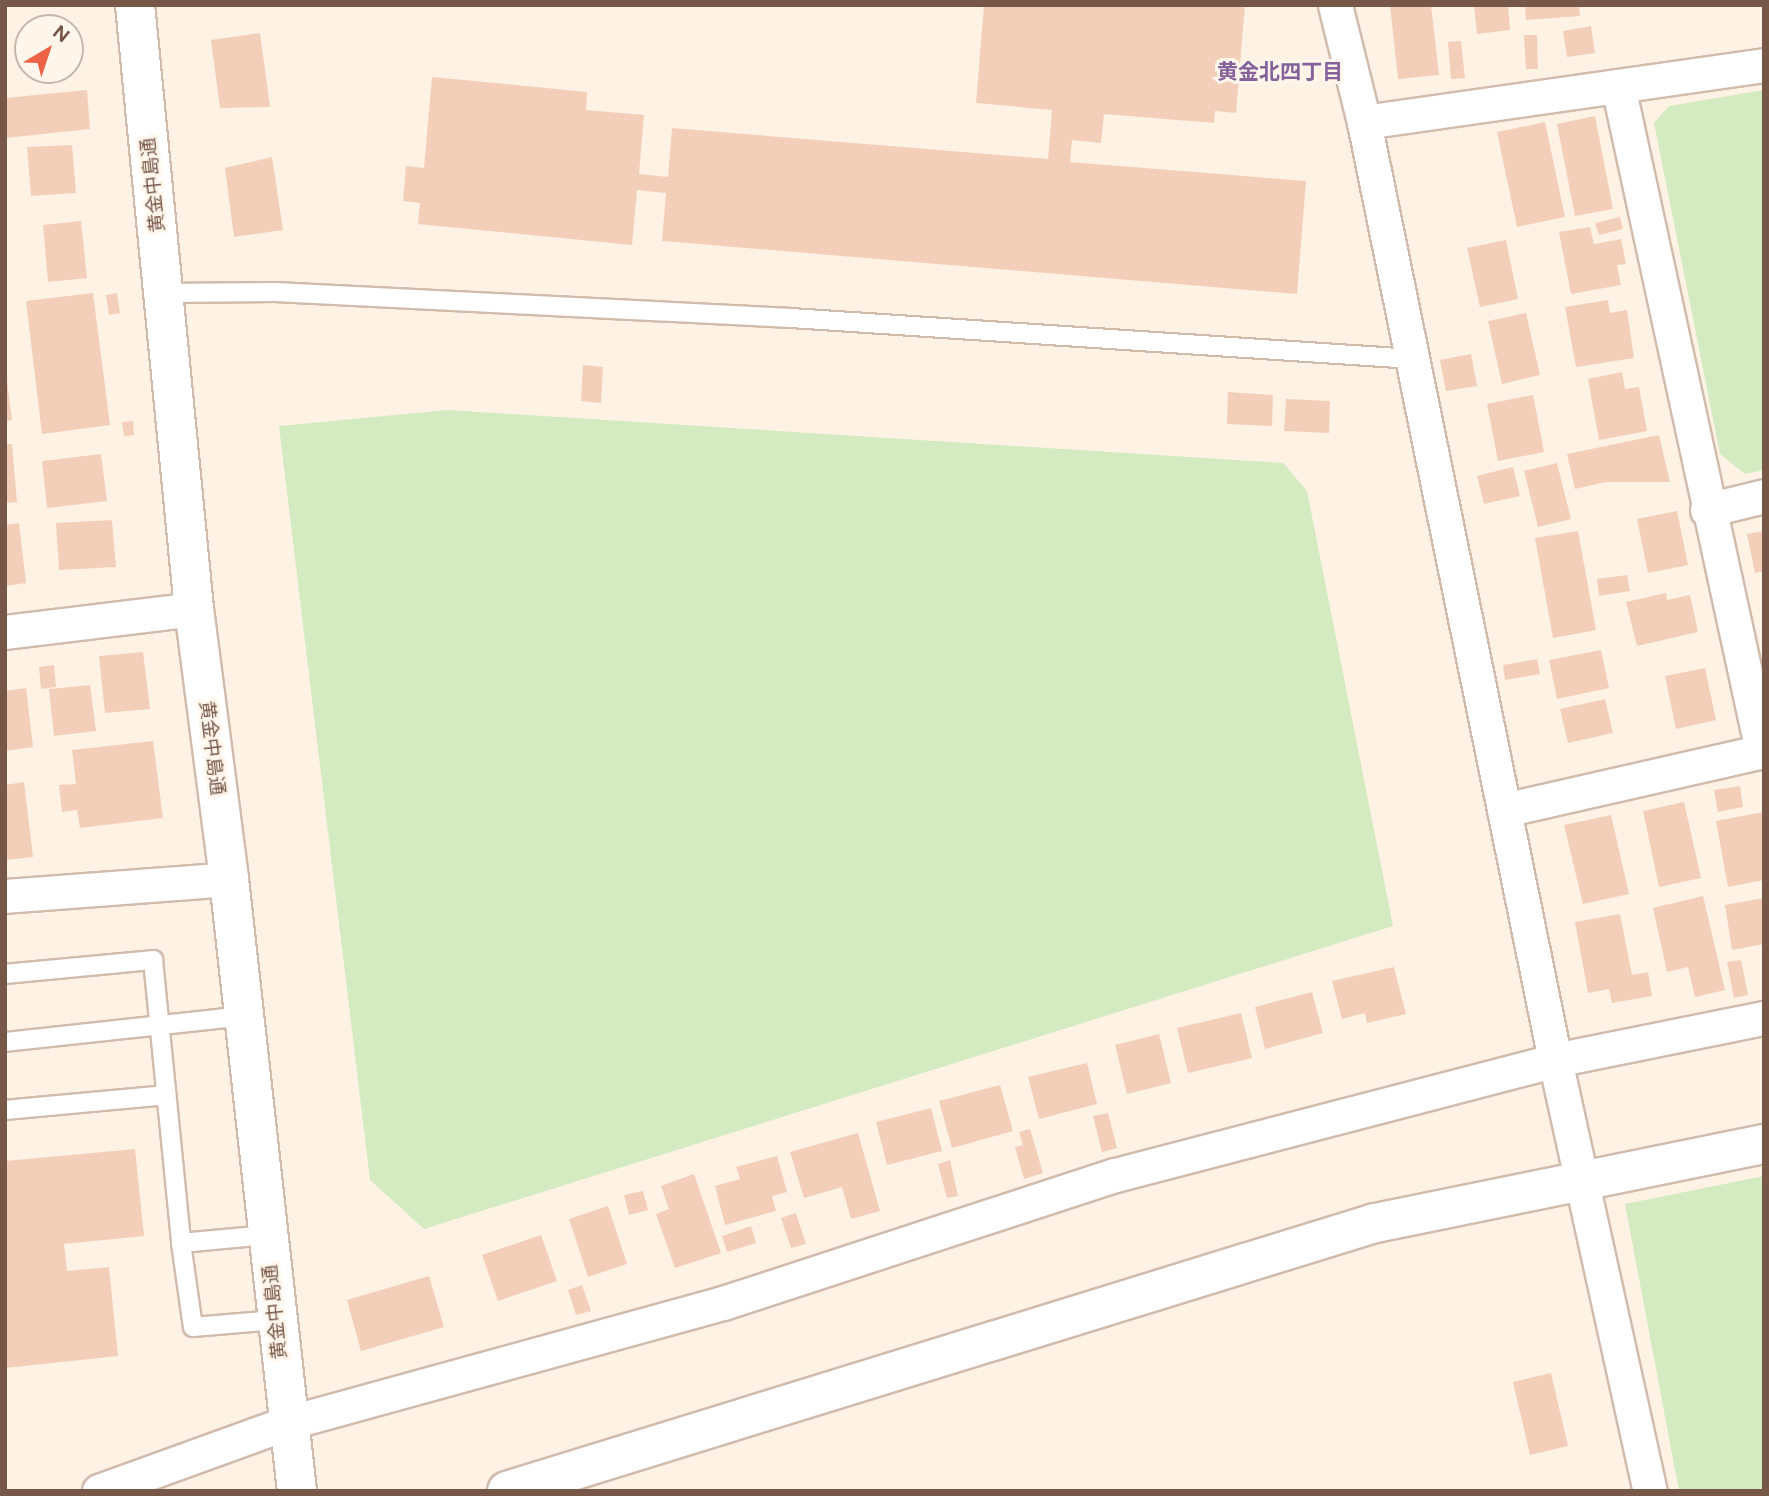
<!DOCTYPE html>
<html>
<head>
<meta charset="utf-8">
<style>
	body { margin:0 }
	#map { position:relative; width:1769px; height:1496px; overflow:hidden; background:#fdf2e4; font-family:Figtree,"Noto Sans JP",sans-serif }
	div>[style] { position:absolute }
	.green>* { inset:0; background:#d4ebc1 }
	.building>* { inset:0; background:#f3cfba }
	.roads { filter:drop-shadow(2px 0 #d1bbac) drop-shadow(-2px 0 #d1bbac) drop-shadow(0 2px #d1bbac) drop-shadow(0 -2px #d1bbac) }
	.service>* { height:18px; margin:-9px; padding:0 9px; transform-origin:9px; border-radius:9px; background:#fff }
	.minor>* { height:33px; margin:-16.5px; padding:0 16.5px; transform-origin:16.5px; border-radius:16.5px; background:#fff }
	.tertiary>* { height:38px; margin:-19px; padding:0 19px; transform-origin:19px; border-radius:19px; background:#fff }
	span { translate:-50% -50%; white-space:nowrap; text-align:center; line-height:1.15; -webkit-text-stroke:6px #fff6eb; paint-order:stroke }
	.street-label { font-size:19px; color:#765748 }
	.neighbourhood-label { font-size:21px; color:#85639a; font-weight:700 }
	.frame { position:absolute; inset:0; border:7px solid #765748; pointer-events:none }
	.north { position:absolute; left:14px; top:14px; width:70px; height:70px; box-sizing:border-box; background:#fff6eb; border:2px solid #c8b6aa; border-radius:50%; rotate:39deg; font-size:19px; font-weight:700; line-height:28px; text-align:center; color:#765748 }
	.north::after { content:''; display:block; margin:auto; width:24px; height:32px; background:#eb6244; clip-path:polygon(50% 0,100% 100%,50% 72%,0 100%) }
</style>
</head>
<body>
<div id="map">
	<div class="green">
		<div style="clip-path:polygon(1764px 90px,1764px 470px,1745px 474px,1720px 454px,1654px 123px,1669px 106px)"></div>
		<div style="clip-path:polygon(448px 410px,1283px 463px,1307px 491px,1393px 926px,424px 1229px,370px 1180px,279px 426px)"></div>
		<div style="clip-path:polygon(1764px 1176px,1764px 1491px,1679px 1491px,1625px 1204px)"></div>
	</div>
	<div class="building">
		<div style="clip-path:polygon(984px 5px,1245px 5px,1236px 113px,1215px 111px,1214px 123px,1104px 114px,1101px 143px,1072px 140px,1070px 162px,1306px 181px,1297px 294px,662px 241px,666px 193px,637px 190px,632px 245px,418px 224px,420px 203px,403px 201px,406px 166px,424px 168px,432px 77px,587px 92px,586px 110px,644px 115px,639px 174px,668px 177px,672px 128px,1048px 159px,1052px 110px,976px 103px)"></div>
		<div style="clip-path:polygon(1390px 5px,1431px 5px,1439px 75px,1398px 79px)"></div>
		<div style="clip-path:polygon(1474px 5px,1508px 5px,1510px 30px,1477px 34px)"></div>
		<div style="clip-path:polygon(1525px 5px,1579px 5px,1580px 16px,1526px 20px)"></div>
		<div style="clip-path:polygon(1591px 26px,1595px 53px,1567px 57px,1563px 31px)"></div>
		<div style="clip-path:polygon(260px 33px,270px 107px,220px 108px,211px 40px)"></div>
		<div style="clip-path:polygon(1524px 35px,1537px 35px,1538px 69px,1526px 69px)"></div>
		<div style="clip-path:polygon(1461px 41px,1465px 78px,1451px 79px,1448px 42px)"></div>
		<div style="clip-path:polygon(87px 90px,90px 129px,5px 138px,5px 98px)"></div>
		<div style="clip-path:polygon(1595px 116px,1613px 209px,1575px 216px,1557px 124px)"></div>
		<div style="clip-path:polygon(1545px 122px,1565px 217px,1517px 227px,1497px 132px)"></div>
		<div style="clip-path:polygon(72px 145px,76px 193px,31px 196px,27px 147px)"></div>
		<div style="clip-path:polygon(272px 157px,283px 230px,234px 237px,225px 168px)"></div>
		<div style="clip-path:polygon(1620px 217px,1623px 229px,1599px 235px,1595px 223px)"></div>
		<div style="clip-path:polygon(81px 221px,87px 278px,48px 282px,43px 225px)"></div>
		<div style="clip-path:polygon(1590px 227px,1594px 244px,1621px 239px,1626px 264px,1617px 265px,1621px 285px,1571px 294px,1559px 232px)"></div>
		<div style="clip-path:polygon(1506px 240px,1518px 299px,1480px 307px,1467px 248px)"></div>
		<div style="clip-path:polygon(93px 293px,110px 425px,42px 434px,26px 301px)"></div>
		<div style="clip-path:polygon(117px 293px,120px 313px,109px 315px,106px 295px)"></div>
		<div style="clip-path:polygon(1608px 300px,1610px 313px,1627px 310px,1634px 358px,1576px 367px,1565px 307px)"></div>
		<div style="clip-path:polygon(1526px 313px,1540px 375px,1502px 384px,1488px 321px)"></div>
		<div style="clip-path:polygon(1471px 354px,1477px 386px,1446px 391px,1440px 360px)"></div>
		<div style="clip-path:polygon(5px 365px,12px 420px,5px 421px)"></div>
		<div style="clip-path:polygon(583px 365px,603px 367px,601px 403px,581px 401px)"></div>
		<div style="clip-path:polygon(1622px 372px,1625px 389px,1639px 387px,1647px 431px,1599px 440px,1588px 379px)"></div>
		<div style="clip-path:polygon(1228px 392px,1273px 395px,1272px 426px,1227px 424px)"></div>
		<div style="clip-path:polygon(1533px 395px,1544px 452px,1498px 461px,1487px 404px)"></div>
		<div style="clip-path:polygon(1286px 399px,1330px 401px,1329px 433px,1284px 431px)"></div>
		<div style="clip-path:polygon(133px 421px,134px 435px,124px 436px,122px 422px)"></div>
		<div style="clip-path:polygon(1659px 435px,1670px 482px,1606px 482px,1575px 489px,1567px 454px)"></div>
		<div style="clip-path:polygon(5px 444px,12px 444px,17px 502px,5px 503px)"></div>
		<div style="clip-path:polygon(101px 454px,107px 501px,47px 508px,42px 461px)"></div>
		<div style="clip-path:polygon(1557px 463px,1571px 519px,1538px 527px,1524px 471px)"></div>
		<div style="clip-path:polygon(1513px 467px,1520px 496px,1484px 504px,1477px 476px)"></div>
		<div style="clip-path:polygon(1677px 511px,1688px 565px,1648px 573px,1637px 519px)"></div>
		<div style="clip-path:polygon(112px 520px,116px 567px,59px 570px,56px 523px)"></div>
		<div style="clip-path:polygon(19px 523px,26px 583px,5px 586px,5px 525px)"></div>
		<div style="clip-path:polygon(1578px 531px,1596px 630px,1553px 638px,1535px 538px)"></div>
		<div style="clip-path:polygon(1764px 531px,1764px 571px,1755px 573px,1747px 534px)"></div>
		<div style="clip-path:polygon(1627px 575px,1630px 591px,1599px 596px,1597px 579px)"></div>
		<div style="clip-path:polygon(1666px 593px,1667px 600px,1690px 595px,1698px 632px,1637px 646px,1626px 602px)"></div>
		<div style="clip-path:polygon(1601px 650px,1609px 688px,1557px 699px,1549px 660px)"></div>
		<div style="clip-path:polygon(143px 652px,150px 709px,105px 713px,99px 656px)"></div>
		<div style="clip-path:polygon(1537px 659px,1540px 674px,1505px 680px,1503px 665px)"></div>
		<div style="clip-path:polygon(54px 665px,56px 687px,41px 689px,39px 667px)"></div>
		<div style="clip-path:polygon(1705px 668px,1716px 720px,1676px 729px,1665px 676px)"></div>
		<div style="clip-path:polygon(90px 685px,96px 731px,54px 736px,49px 689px)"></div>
		<div style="clip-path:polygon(26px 688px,33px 747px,5px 751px,5px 691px)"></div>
		<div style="clip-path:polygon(1605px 699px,1613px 733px,1568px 743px,1560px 709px)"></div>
		<div style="clip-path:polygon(153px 741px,163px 818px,80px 828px,77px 810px,62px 812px,59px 785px,76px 784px,72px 750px)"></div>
		<div style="clip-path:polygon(24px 782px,33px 857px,5px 860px,5px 785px)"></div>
		<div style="clip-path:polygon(1740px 786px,1743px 807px,1718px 812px,1714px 790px)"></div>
		<div style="clip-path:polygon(1684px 802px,1701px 878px,1659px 887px,1643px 811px)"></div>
		<div style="clip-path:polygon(1764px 812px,1764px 880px,1728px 887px,1716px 821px)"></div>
		<div style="clip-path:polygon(1611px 815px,1629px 894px,1583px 904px,1564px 825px)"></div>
		<div style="clip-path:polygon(1703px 896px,1725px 990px,1695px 997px,1688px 967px,1667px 972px,1653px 908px)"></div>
		<div style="clip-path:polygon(1764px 898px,1764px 944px,1732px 950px,1725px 905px)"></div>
		<div style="clip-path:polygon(1620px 914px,1632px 975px,1648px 972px,1652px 996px,1612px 1003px,1609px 989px,1588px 993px,1575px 922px)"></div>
		<div style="clip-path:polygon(1741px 960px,1748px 995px,1734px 998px,1727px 962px)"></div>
		<div style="clip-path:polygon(1394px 967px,1406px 1014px,1367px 1023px,1365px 1013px,1342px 1019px,1332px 981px)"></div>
		<div style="clip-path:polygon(1312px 992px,1323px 1033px,1265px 1049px,1255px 1007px)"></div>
		<div style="clip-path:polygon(1241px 1013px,1252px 1058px,1188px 1073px,1177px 1028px)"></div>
		<div style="clip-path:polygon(1159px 1034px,1171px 1083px,1127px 1094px,1115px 1045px)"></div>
		<div style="clip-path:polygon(1087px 1063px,1097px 1104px,1039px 1119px,1028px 1077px)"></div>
		<div style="clip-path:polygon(1000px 1085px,1013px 1131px,952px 1148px,939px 1101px)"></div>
		<div style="clip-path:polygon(931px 1108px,942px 1151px,887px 1165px,876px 1122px)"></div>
		<div style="clip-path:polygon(1108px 1113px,1117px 1148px,1102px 1152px,1093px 1116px)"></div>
		<div style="clip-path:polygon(1030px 1129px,1043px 1173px,1024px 1179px,1015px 1147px,1023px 1145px,1019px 1132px)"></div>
		<div style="clip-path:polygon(858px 1133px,880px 1211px,851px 1219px,842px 1187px,804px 1198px,790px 1152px)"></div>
		<div style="clip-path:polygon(135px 1149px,144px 1236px,64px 1244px,67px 1271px,109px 1267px,118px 1356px,5px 1368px,5px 1161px)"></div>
		<div style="clip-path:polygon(777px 1156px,787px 1192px,772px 1196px,776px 1211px,725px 1225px,715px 1186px,740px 1179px,736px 1167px)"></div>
		<div style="clip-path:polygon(950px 1160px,958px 1196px,947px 1198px,938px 1164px)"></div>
		<div style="clip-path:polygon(694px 1174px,721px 1253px,675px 1268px,656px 1214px,669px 1209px,661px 1186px)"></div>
		<div style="clip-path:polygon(643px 1191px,648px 1210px,629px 1215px,624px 1195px)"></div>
		<div style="clip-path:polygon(608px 1206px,627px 1264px,588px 1277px,569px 1219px)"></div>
		<div style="clip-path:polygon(796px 1213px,806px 1244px,791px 1248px,781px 1218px)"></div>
		<div style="clip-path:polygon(751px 1226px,756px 1243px,727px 1252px,722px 1236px)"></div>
		<div style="clip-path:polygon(541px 1235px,557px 1281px,498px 1301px,482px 1255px)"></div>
		<div style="clip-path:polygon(429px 1276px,444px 1327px,361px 1351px,347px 1300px)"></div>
		<div style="clip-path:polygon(582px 1285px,591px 1311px,576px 1315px,568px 1290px)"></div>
		<div style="clip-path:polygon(1551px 1373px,1568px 1446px,1530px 1455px,1513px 1382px)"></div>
	</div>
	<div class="roads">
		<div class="service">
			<div style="left:163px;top:293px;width:112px;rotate:-0.5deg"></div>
			<div style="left:275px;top:292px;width:517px;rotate:2.88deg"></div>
			<div style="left:791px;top:318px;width:623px;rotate:3.77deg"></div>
			<div style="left:5px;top:974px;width:149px;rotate:-5.4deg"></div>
			<div style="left:153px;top:960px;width:284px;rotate:84.3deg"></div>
			<div style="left:181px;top:1243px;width:86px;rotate:-5.3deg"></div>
			<div style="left:5px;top:1042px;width:239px;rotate:-6.2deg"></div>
			<div style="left:5px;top:1110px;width:162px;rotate:-5.3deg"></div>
			<div style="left:181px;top:1243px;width:85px;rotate:81.9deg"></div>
			<div style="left:193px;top:1327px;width:83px;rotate:-4.8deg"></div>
		</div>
		<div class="minor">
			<div style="left:1335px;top:5px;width:121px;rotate:76.1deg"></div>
			<div style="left:1364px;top:122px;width:957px;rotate:78.49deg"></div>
			<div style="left:1555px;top:1060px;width:441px;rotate:77.6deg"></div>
			<div style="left:1618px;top:86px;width:680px;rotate:77.78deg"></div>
			<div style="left:1364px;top:122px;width:404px;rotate:-8.1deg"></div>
			<div style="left:1707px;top:510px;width:59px;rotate:-13.8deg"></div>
			<div style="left:5px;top:632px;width:190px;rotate:-6.9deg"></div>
			<div style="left:1504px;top:810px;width:267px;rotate:-12.8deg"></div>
			<div style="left:5px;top:896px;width:225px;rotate:-4.3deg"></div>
			<div style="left:99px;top:1491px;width:200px;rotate:-19.9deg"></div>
			<div style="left:287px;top:1423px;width:452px;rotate:-15.4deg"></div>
			<div style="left:723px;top:1303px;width:412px;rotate:-18.1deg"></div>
			<div style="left:1115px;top:1175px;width:455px;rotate:-14.6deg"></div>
			<div style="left:1555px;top:1060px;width:213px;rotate:-11.4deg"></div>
		</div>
		<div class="tertiary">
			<div style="left:135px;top:5px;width:607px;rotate:84.42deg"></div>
			<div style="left:194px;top:609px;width:272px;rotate:82.6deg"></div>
			<div style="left:229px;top:879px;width:616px;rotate:83.66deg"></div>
			<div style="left:507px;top:1491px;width:908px;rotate:-17.16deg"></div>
			<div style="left:1375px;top:1223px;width:397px;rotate:-11.5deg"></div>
		</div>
	</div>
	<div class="street-label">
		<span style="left:153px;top:185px;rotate:-96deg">黄金中島通</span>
		<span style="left:212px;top:748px;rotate:83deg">黄金中島通</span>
		<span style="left:275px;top:1312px;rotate:-96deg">黄金中島通</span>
	</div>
	<div class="neighbourhood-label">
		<span style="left:1280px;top:72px">黄金北四丁目</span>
	</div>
	<div class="frame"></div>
	<div class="north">N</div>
</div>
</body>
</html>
